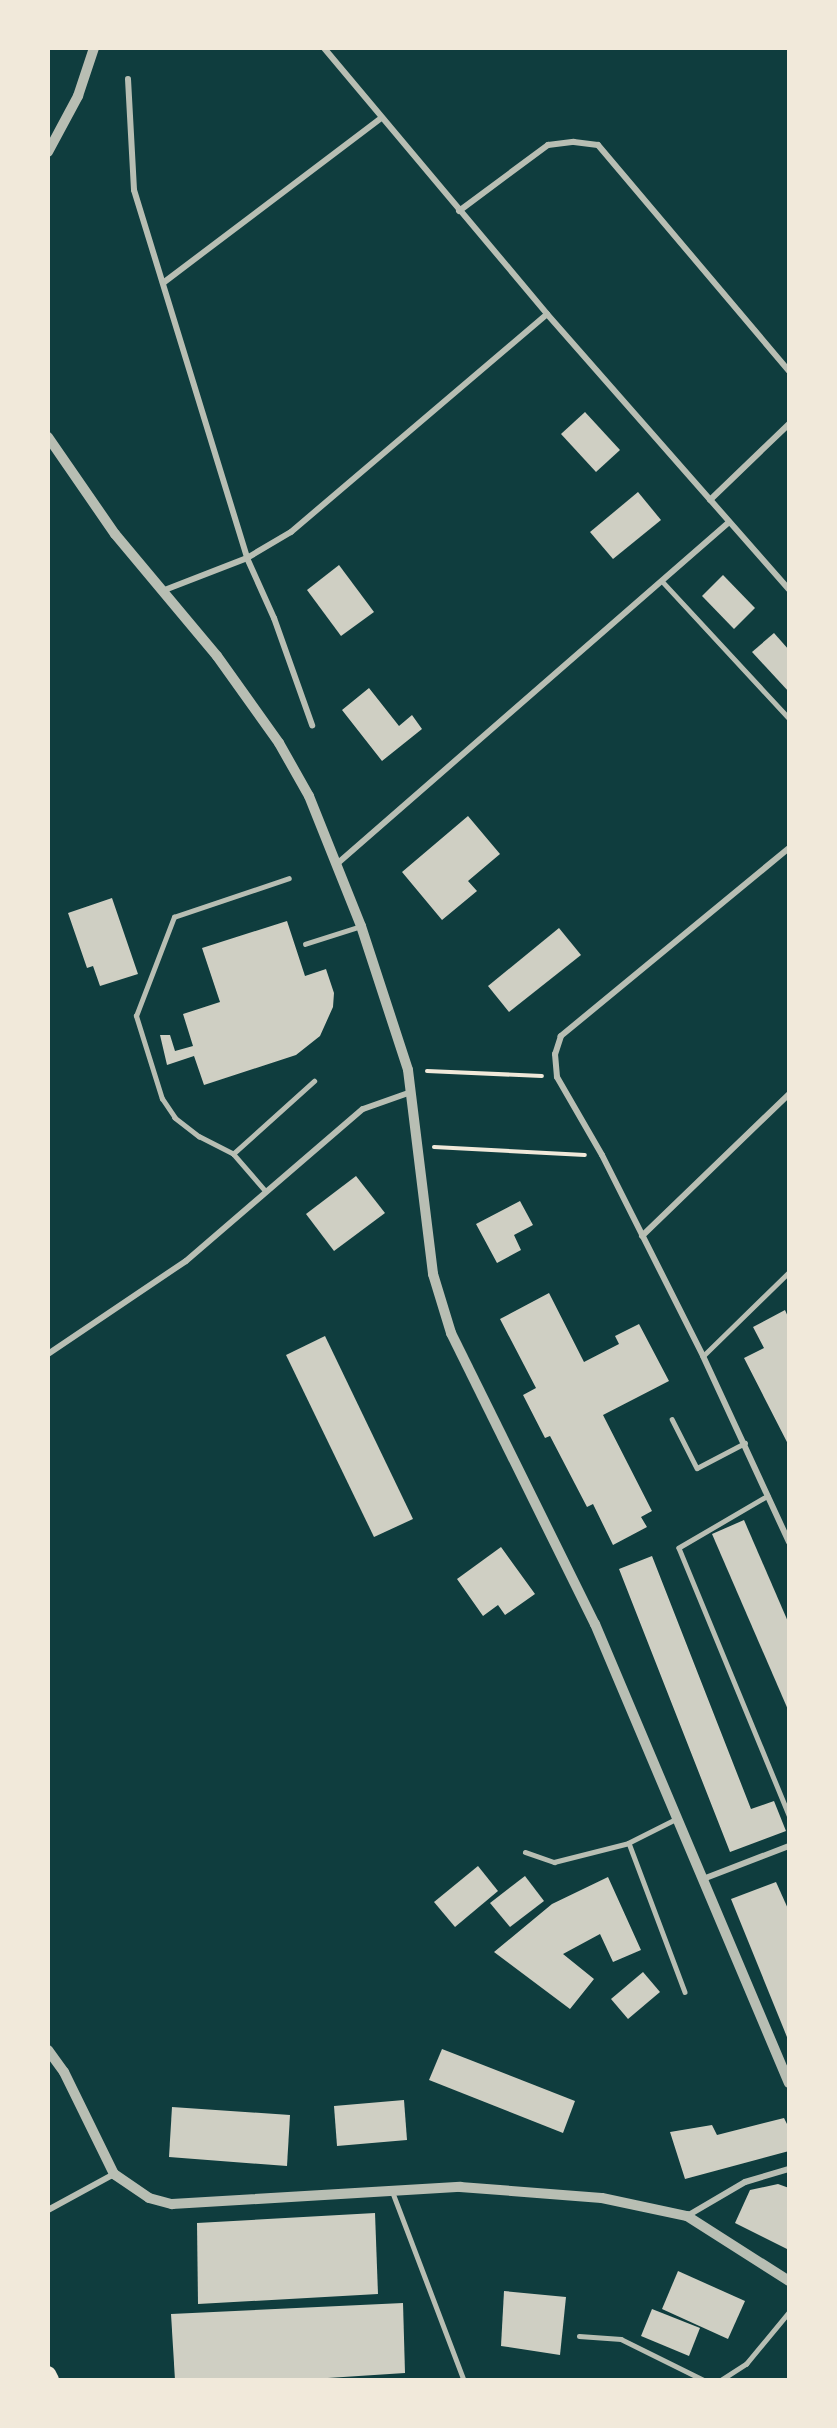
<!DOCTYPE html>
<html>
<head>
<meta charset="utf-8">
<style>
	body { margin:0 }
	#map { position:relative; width:837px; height:2428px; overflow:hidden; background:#0f3d3e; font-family:Arial,sans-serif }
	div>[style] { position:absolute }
	.building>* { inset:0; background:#cfcfc3 }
	.path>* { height:4px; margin:-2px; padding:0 2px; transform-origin:2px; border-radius:2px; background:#f1e9da }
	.service>* { height:4.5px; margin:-2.25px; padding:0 2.25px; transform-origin:2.25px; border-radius:2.25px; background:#b8beb3 }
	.minor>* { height:6px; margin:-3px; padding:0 3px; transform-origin:3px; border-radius:3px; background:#b8beb3 }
	.tertiary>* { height:10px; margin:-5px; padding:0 5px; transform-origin:5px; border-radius:5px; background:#b8beb3 }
	.trunk>* { height:16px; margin:-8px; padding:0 8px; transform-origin:8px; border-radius:8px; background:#f1e9da }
	span { translate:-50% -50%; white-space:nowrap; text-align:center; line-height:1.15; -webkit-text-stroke:4.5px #f1e9da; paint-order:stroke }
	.frame { position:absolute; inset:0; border:50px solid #f1e9da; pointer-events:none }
</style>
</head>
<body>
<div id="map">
	<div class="building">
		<div style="clip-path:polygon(585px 412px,620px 450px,596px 472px,561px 434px)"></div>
		<div style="clip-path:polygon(638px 492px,661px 520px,613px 559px,590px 532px)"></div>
		<div style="clip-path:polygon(339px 565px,374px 612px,341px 636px,307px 590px)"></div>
		<div style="clip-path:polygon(723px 575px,755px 608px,734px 629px,702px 596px)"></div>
		<div style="clip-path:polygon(774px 633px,789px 650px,789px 692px,752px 652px)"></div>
		<div style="clip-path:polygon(369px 688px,399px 726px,412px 715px,422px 729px,382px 761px,342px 710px)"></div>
		<div style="clip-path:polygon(468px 816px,500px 854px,468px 881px,477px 891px,442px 920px,402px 872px)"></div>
		<div style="clip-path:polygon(112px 898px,138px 974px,100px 986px,93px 966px,87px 968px,68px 913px)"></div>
		<div style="clip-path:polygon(287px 921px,305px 976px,326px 969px,334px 993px,333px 1007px,320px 1036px,296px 1055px,204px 1085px,194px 1056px,167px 1065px,160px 1035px,170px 1035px,175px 1051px,193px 1046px,183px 1014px,220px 1002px,202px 948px)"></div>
		<div style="clip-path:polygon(559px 928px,581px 955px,509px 1012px,488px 986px)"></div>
		<div style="clip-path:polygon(356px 1176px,385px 1213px,334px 1251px,306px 1214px)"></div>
		<div style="clip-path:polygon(520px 1201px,533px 1225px,514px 1235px,521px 1250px,497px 1263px,476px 1224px)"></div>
		<div style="clip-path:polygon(549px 1293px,584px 1362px,619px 1344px,615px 1336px,639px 1324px,669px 1381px,603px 1415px,652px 1511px,641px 1517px,647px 1527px,613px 1545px,593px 1504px,587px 1507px,550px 1436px,545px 1438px,523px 1395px,536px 1388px,500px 1319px)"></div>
		<div style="clip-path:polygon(785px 1310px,789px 1319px,789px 1446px,744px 1358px,764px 1348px,753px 1327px)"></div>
		<div style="clip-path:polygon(325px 1336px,413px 1519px,374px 1537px,286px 1355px)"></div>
		<div style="clip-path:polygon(744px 1520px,789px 1624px,789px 1712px,712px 1534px)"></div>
		<div style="clip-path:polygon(501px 1547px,535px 1594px,505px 1615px,498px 1605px,483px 1616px,457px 1579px)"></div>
		<div style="clip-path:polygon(652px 1556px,751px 1809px,774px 1801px,786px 1831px,730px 1852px,619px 1569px)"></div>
		<div style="clip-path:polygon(478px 1866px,498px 1891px,455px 1927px,434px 1902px)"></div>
		<div style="clip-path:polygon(525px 1876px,544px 1901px,510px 1927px,490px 1903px)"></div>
		<div style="clip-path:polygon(608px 1877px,641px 1950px,613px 1962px,600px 1934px,563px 1954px,594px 1979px,570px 2009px,494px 1952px,552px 1904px)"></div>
		<div style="clip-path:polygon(776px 1882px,789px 1911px,789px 2042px,731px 1899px)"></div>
		<div style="clip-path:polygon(643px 1972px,660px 1992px,628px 2019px,611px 1999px)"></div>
		<div style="clip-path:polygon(442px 2049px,575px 2101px,563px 2133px,429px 2080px)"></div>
		<div style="clip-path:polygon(404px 2100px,407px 2140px,337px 2146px,334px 2106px)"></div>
		<div style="clip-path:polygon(172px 2107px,290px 2115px,287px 2166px,169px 2157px)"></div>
		<div style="clip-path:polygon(784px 2118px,789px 2128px,789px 2151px,685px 2179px,670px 2132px,712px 2125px,717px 2135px)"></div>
		<div style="clip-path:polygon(778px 2184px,789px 2188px,789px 2250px,735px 2223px,750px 2190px)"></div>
		<div style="clip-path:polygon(375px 2213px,378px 2294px,198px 2304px,197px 2223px)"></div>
		<div style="clip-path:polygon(678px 2271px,745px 2301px,728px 2339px,662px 2309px)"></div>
		<div style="clip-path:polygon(504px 2291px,566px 2297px,560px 2355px,501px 2346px)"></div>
		<div style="clip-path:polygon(403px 2303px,405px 2373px,297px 2380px,175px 2380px,171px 2314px)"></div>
		<div style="clip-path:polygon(652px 2309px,700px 2328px,689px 2356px,641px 2336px)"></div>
	</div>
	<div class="path">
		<div style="left:427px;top:1071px;width:115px;rotate:2.5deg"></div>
		<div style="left:434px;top:1147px;width:151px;rotate:3deg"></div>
	</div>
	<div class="service">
		<div style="left:662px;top:581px;width:187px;rotate:47.2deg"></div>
		<div style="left:305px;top:944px;width:59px;rotate:-17.8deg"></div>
		<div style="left:233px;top:1154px;width:109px;rotate:-42deg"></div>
		<div style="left:265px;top:1191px;width:49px;rotate:-130.9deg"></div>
		<div style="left:233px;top:1154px;width:38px;rotate:-153deg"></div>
		<div style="left:199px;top:1137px;width:31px;rotate:-142deg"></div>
		<div style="left:175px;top:1118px;width:23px;rotate:-124deg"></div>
		<div style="left:162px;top:1099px;width:87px;rotate:-107.4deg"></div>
		<div style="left:136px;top:1016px;width:106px;rotate:-69deg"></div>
		<div style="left:174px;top:917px;width:121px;rotate:-18.7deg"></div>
		<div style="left:703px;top:1356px;width:120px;rotate:-44.3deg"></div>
		<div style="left:672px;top:1419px;width:55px;rotate:63deg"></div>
		<div style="left:697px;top:1468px;width:54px;rotate:-27.5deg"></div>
		<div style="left:768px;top:1496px;width:103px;rotate:149.7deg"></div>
		<div style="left:679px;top:1548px;width:289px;rotate:67.6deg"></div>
		<div style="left:677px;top:1819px;width:54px;rotate:153.4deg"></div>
		<div style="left:629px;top:1843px;width:159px;rotate:69.4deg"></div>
		<div style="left:525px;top:1852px;width:31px;rotate:19deg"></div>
		<div style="left:554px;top:1862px;width:77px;rotate:-14.2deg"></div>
		<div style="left:393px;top:2193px;width:200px;rotate:69.2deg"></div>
		<div style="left:579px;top:2336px;width:42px;rotate:4.1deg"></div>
		<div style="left:621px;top:2339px;width:93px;rotate:26.3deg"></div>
		<div style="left:721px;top:2380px;width:30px;rotate:-33deg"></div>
		<div style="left:746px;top:2364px;width:67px;rotate:-50.4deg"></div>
	</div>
	<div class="minor">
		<div style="left:324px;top:48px;width:347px;rotate:50deg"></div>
		<div style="left:547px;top:314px;width:366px;rotate:48.7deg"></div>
		<div style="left:128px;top:79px;width:111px;rotate:86.9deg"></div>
		<div style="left:134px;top:190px;width:385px;rotate:72.9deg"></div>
		<div style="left:247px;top:558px;width:66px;rotate:65.8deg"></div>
		<div style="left:274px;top:618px;width:114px;rotate:70.4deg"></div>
		<div style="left:459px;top:211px;width:111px;rotate:-36.6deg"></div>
		<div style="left:548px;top:145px;width:26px;rotate:-7deg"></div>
		<div style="left:574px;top:142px;width:24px;rotate:7deg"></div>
		<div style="left:598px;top:145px;width:296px;rotate:49.8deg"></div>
		<div style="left:163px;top:283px;width:273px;rotate:-37.1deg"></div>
		<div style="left:710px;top:500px;width:110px;rotate:-43.9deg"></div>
		<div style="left:162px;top:591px;width:91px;rotate:-21.2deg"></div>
		<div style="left:247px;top:558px;width:51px;rotate:-30.6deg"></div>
		<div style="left:291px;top:532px;width:336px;rotate:-40.4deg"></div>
		<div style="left:789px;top:848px;width:296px;rotate:140.5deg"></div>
		<div style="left:561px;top:1036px;width:19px;rotate:108deg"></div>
		<div style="left:555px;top:1054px;width:23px;rotate:85deg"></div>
		<div style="left:557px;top:1077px;width:90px;rotate:60deg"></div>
		<div style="left:602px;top:1155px;width:225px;rotate:63.3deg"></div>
		<div style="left:703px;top:1356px;width:205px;rotate:65.2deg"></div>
		<div style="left:338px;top:863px;width:519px;rotate:-41.09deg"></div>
		<div style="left:642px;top:1236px;width:204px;rotate:-44deg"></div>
		<div style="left:48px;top:1354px;width:166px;rotate:-34deg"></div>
		<div style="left:186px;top:1261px;width:233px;rotate:-40.7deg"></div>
		<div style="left:363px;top:1109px;width:51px;rotate:-19.5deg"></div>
		<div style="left:703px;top:1879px;width:92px;rotate:-21deg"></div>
		<div style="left:48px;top:2210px;width:75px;rotate:-28.6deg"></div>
		<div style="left:687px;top:2216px;width:67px;rotate:-30.4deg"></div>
		<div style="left:745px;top:2182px;width:46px;rotate:-16.5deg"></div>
	</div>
	<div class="tertiary">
		<div style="left:48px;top:152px;width:64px;rotate:-61.8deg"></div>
		<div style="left:78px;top:96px;width:51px;rotate:-71.6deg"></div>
		<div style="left:48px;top:437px;width:118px;rotate:55.4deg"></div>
		<div style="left:115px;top:534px;width:159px;rotate:50.1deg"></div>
		<div style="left:217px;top:656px;width:107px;rotate:54.5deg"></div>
		<div style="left:279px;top:743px;width:61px;rotate:60.5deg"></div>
		<div style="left:309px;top:796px;width:140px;rotate:68.2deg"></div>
		<div style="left:361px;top:926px;width:151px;rotate:71.9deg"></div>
		<div style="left:408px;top:1070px;width:206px;rotate:83deg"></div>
		<div style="left:433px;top:1274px;width:62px;rotate:73deg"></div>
		<div style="left:451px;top:1333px;width:325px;rotate:63.7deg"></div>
		<div style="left:595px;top:1624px;width:498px;rotate:67.1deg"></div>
		<div style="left:48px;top:2050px;width:27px;rotate:54deg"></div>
		<div style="left:64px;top:2072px;width:114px;rotate:63.9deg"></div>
		<div style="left:114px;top:2174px;width:42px;rotate:34.4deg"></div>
		<div style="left:149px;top:2198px;width:24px;rotate:15deg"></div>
		<div style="left:172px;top:2204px;width:289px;rotate:-3.4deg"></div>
		<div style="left:460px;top:2187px;width:142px;rotate:4.4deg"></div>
		<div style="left:602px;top:2198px;width:87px;rotate:12deg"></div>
		<div style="left:687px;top:2216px;width:121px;rotate:32.5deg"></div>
	</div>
	<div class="trunk">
		<div style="left:48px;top:2374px;width:7px;rotate:63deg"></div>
	</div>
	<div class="frame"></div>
</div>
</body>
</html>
